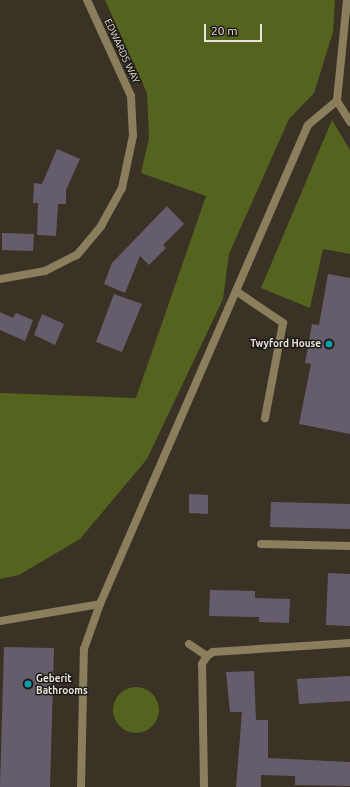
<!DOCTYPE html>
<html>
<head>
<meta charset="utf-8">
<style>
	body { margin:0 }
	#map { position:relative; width:350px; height:787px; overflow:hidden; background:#3a3225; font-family:Ubuntu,sans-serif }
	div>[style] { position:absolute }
	.green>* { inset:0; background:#54641e }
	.round { border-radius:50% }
	.building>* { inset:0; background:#655d6b }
	.lane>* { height:8px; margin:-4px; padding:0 4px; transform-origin:4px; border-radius:4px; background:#8b7e5d }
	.street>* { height:8px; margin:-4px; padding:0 4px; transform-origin:4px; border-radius:4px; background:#8b7e5d }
	.dots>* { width:11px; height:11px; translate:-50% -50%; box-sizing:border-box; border:2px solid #1e1a15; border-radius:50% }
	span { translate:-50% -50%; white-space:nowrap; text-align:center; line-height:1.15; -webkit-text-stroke:3px #1e1a15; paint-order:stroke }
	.street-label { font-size:10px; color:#e7e2da }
	.poi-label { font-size:10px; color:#e7e2da; font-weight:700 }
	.right { translate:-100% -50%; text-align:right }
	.left { translate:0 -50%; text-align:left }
	.scale { position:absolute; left:204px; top:24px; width:58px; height:18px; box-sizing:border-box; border:2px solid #e7e2da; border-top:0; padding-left:5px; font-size:12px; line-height:14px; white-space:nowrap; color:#e7e2da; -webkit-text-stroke:3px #1e1a15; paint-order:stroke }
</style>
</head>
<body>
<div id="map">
	<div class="green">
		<div style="clip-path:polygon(105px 0,335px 0,333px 32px,314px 93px,289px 119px,229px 254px,223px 299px,147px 459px,80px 539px,19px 575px,0 579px,0 393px,136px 398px,206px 196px,141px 173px,149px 138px,147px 93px)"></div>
		<div style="clip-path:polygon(332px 120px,350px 150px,350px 254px,323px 249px,310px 308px,261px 288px)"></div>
		<div class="round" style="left:113px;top:687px;width:46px;height:46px"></div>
	</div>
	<div class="building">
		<div style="clip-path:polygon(57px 149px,80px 159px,66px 190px,66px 204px,58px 204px,56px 236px,37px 235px,38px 203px,33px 203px,34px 183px,42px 184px)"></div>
		<div style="clip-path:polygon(167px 206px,184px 224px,163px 245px,166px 248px,149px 265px,140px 256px,125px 293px,104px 284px,112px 263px)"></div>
		<div style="clip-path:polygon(2px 233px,34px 234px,33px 251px,2px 250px)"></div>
		<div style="clip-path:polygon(328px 274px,350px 278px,350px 434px,299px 424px,311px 364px,305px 363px,312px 324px,319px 325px)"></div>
		<div style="clip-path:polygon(114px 294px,142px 304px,122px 352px,96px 342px)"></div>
		<div style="clip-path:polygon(0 312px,13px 318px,16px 313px,33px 320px,25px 341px,0 330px)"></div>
		<div style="clip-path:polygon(42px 314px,64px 324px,55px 345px,34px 335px)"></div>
		<div style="clip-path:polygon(189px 494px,208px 495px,208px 514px,189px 513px)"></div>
		<div style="clip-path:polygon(271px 502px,350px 504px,350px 529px,270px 527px)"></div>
		<div style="clip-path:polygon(328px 573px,350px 574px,350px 626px,326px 625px)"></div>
		<div style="clip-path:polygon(210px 590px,255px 591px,255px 598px,290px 599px,289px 623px,259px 622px,259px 617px,209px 616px)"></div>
		<div style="clip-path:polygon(4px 647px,54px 648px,50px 787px,0 787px)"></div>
		<div style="clip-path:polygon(254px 671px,256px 720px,268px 720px,268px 758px,350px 762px,350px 786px,295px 785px,295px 776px,261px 775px,261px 787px,236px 787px,242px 712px,230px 712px,226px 672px)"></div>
		<div style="clip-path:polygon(350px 676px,350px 701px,299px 704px,297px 679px)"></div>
	</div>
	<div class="lane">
		<div style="left:236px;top:291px;width:57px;rotate:34.2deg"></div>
		<div style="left:283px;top:323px;width:97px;rotate:100.7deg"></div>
		<div style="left:0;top:621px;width:101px;rotate:-9.6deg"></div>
		<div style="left:81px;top:787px;width:138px;rotate:-88.8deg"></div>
		<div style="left:84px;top:649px;width:48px;rotate:-70.4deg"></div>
		<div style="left:100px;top:604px;width:522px;rotate:-66.53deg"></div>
		<div style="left:308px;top:125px;width:38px;rotate:-40deg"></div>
	</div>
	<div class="street">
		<div style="left:347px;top:0;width:101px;rotate:95.7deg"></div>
		<div style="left:337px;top:101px;width:25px;rotate:58deg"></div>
		<div style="left:0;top:279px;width:46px;rotate:-10.1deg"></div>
		<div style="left:45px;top:271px;width:36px;rotate:-27deg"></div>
		<div style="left:77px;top:255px;width:38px;rotate:-50deg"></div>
		<div style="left:101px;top:226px;width:43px;rotate:-61.1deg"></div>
		<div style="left:122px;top:188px;width:53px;rotate:-78.1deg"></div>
		<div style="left:133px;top:136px;width:40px;rotate:-92.9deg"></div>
		<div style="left:131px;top:96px;width:106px;rotate:-114.6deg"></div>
		<div style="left:261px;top:544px;width:89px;rotate:1.3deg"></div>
		<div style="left:189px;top:644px;width:22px;rotate:34deg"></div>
		<div style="left:204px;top:787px;width:123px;rotate:-90.9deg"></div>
		<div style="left:202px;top:664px;width:9px;rotate:-58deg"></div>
		<div style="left:207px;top:656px;width:7px;rotate:-34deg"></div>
		<div style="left:213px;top:652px;width:137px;rotate:-3.8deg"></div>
	</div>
	<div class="dots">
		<div style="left:329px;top:344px;background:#0f9aa8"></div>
		<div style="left:28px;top:684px;background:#0f9aa8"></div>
	</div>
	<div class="street-label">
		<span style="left:122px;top:51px;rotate:65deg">EDWARDS WAY</span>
	</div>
	<div class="poi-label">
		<span class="right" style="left:321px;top:344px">Twyford House</span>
		<span class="left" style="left:36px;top:684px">Geberit<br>Bathrooms</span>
	</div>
	<div class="scale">20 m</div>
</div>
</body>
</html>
